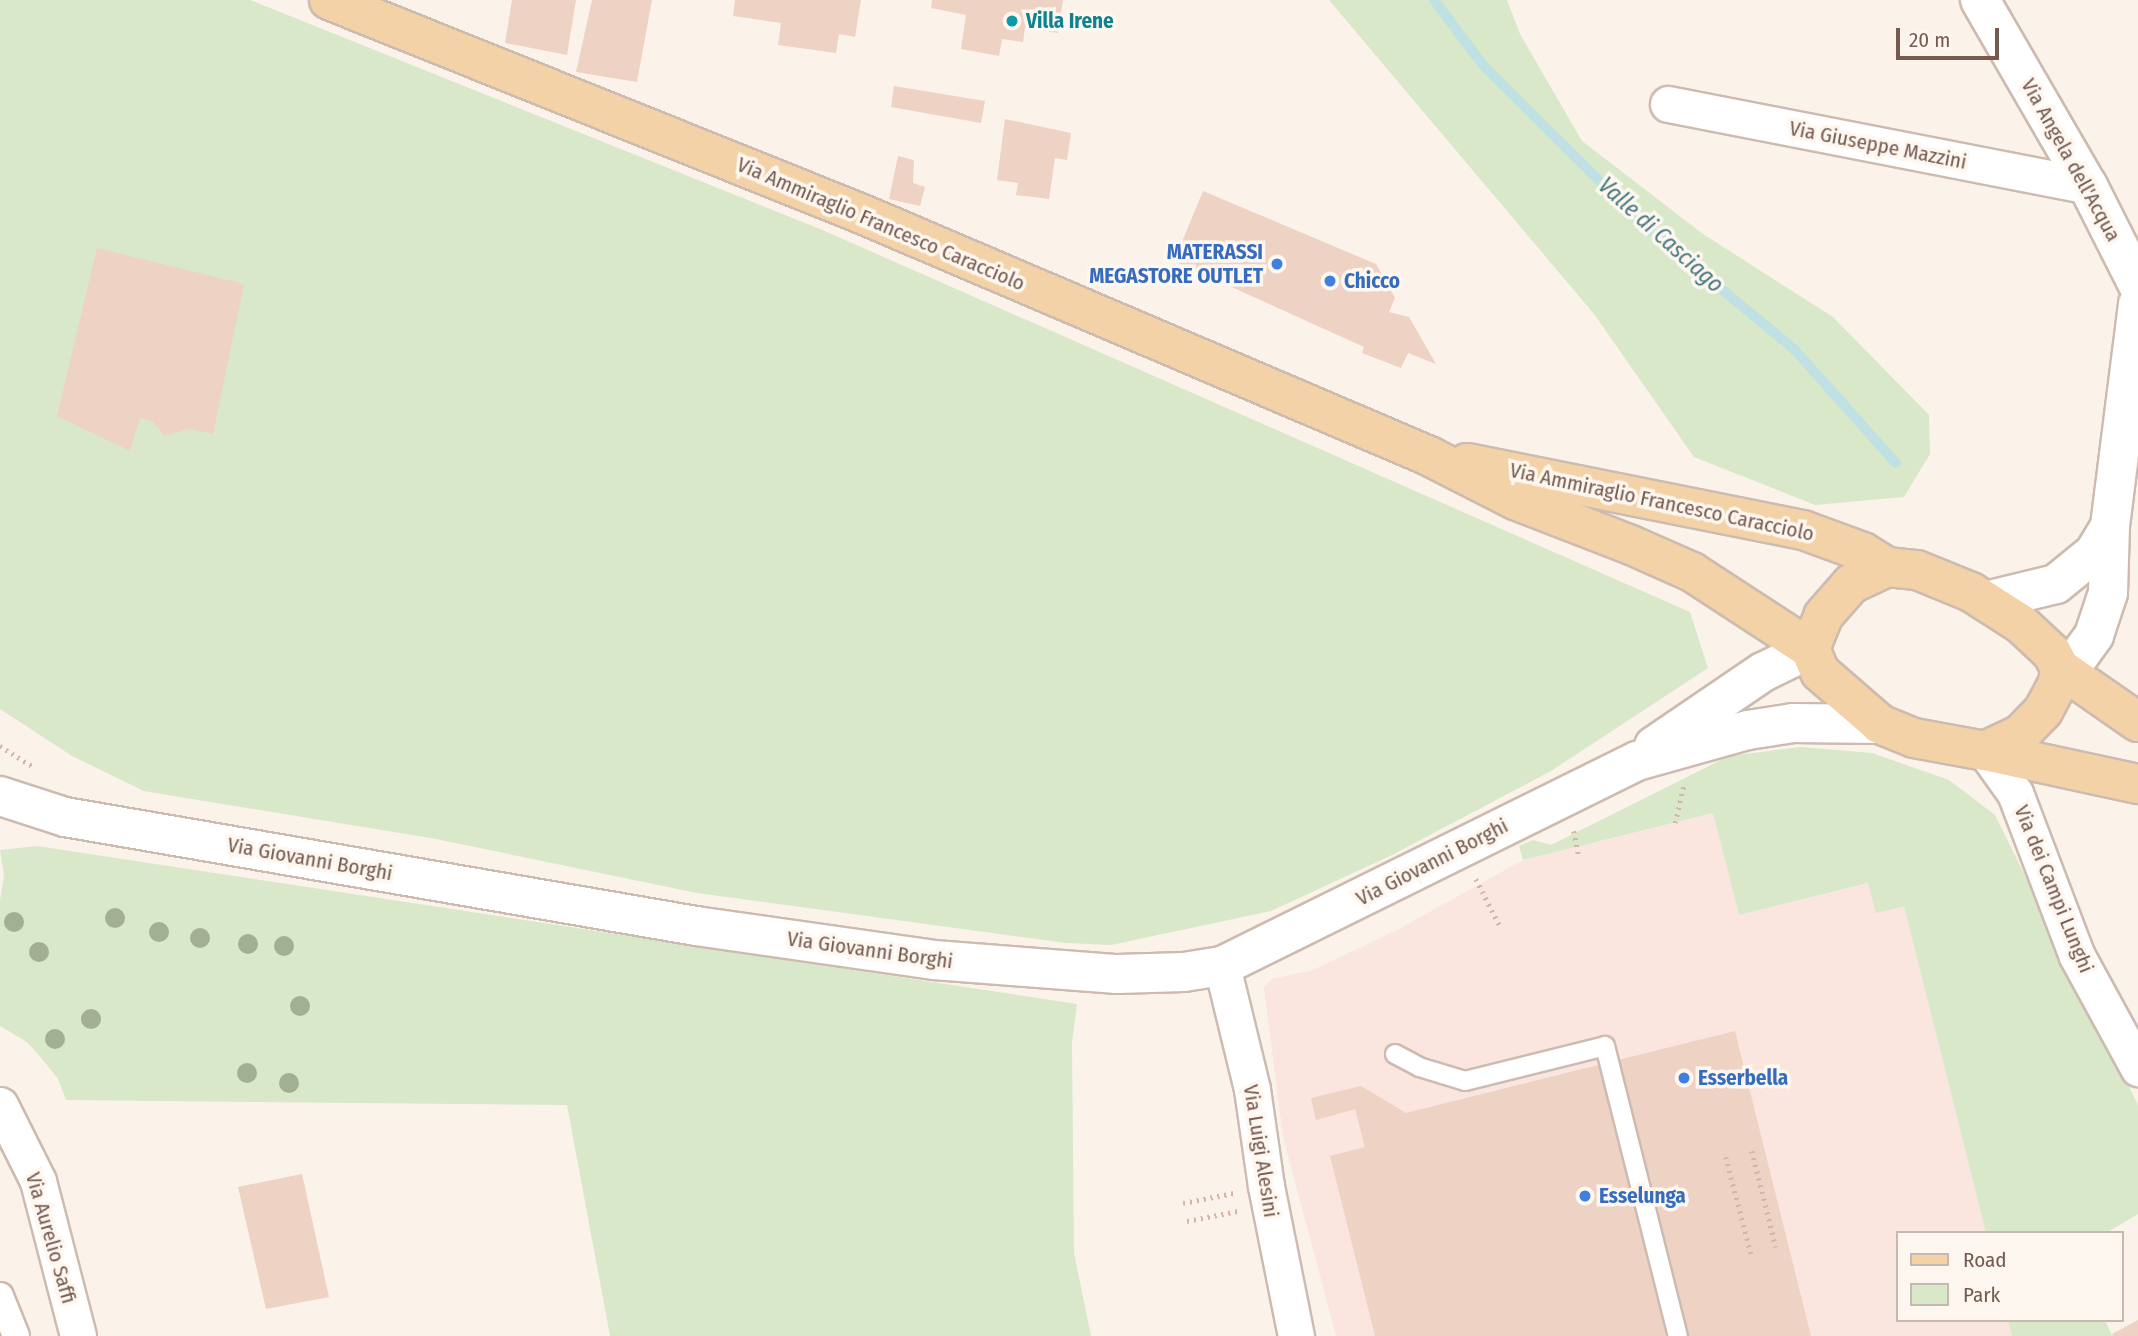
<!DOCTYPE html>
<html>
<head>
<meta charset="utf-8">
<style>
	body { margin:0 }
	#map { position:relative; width:2138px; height:1336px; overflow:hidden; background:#fbf3ea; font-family:"Fira Sans Condensed",sans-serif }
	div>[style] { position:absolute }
	.commercial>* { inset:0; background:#fae5df }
	.green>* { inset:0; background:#d8e8c9 }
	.stream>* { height:10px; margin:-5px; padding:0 5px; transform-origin:5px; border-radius:5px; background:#bfe1e4 }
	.building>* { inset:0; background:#eed2c3 }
	.path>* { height:4.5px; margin-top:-2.25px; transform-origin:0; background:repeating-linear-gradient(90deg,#d4b5a6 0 2px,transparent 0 7px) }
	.roads { filter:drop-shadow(2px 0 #cdbbb0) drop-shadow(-2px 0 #cdbbb0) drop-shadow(0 2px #cdbbb0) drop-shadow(0 -2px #cdbbb0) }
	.service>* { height:18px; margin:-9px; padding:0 9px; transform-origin:9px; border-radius:9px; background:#fff }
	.pedestrian>* { height:26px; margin:-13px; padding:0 13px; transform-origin:13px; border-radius:13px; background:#fff }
	.minor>* { height:35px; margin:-17.5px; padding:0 17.5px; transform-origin:17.5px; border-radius:17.5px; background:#fff }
	.tertiary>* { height:38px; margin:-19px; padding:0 19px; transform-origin:19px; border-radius:19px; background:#fff }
	.secondary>* { height:38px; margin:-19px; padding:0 19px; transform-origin:19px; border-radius:19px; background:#fff }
	.primary>* { height:38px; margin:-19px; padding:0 19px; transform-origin:19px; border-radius:19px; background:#f4d2a8 }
	.trees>* { width:20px; height:20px; margin:-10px; border-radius:50%; background:#a2af91 }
	.dots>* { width:19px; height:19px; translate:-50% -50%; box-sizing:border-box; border:4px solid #fef7f0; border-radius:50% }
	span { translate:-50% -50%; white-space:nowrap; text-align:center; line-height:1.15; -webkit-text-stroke:7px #fef7f0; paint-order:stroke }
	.culture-label { font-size:21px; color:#0d838f; font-weight:700 }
	.left { translate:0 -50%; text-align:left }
	.street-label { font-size:21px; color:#745a4f }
	.shop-label { font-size:21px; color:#366cbe; font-weight:700 }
	.right { translate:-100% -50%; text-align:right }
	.water-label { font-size:23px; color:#47797f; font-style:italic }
	.legend { position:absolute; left:1896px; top:1231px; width:228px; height:91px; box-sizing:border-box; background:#fef7f0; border:2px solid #c7b8b0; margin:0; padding:9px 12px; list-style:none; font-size:21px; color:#745a4f }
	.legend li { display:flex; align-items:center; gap:14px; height:35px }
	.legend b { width:35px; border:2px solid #c7b8b0 }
	.scale { position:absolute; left:1896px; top:28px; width:103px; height:32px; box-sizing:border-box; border:4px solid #745a4f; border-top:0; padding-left:9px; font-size:21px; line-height:24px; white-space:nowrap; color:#745a4f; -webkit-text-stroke:5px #fef7f0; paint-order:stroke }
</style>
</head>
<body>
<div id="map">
	<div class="commercial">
		<div style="clip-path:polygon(1713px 813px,1739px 915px,1869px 883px,1904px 906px,1986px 1233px,1898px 1233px,1898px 1320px,2008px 1320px,2012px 1336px,1336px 1336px,1283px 1137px,1264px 987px,1272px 979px,1313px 970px,1397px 930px,1523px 860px)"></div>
	</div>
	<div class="green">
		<div style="clip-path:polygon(0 0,250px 0,820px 229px,1690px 612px,1708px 668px,1551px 771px,1390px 856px,1271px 911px,1111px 945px,1066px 943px,697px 893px,436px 839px,144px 791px,72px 756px,0 709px)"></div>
		<div style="clip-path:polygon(1329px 0,1507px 0,1520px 34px,1582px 141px,1703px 234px,1833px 317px,1929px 415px,1930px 454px,1904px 497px,1815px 505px,1694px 457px,1594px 314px)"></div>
		<div style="clip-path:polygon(1800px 747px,1872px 753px,1949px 780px,1995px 815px,2138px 1105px,2138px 1214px,2106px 1233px,1986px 1233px,1904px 906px,1876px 913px,1868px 883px,1739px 915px,1713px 813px,1523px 860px,1519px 846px,1533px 840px,1551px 845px,1729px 756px)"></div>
		<div style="clip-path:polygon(37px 846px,1077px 1004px,1072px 1042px,1074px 1253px,1091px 1336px,610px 1336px,567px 1105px,66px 1100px,58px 1079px,43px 1060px,27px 1042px,0 1026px,0 900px,4px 875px,0 850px)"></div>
		<div style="clip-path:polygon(2008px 1320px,2105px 1320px,2112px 1336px,2012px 1336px)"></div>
	</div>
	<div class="stream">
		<div style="left:1434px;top:0;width:81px;rotate:53deg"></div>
		<div style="left:1483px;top:65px;width:227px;rotate:44.8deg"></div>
		<div style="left:1644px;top:225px;width:195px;rotate:39.6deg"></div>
		<div style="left:1794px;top:349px;width:153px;rotate:48.2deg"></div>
	</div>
	<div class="building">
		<div style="clip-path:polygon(512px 0,576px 0,567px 55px,505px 43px)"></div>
		<div style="clip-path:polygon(592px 0,652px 0,637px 82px,576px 72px)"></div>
		<div style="clip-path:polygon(735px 0,861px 0,855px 37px,839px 34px,836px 53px,778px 45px,781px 23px,733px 16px)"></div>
		<div style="clip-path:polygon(932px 0,1063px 0,1058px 33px,1025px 28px,1023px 42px,1002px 39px,999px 56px,961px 49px,966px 15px,931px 8px)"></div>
		<div style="clip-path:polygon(894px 86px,985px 101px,981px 123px,891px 107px)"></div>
		<div style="clip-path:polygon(1005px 119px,1071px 133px,1067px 160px,1055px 158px,1049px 199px,1016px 195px,1018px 183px,997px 180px)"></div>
		<div style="clip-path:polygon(898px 156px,914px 160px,913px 183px,925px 187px,920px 206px,889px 199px)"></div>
		<div style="clip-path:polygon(1203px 191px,1376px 264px,1395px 298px,1389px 312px,1409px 317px,1436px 364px,1408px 353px,1401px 368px,1362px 353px,1364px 347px,1174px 261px)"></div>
		<div style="clip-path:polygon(97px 248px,244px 284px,213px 434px,189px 429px,165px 436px,152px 421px,140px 418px,130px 451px,57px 416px)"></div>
		<div style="clip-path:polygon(1735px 1031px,1811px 1336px,1375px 1336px,1330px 1156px,1365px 1147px,1355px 1109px,1316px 1120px,1311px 1098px,1361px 1086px,1406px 1113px)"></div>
		<div style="clip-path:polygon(302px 1174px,329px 1297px,266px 1309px,238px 1187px)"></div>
		<div style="clip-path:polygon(2138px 1320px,2138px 1336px,2113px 1336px,2112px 1334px)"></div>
	</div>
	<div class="path">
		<div style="left:0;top:746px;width:38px;rotate:32deg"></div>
		<div style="left:1675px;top:823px;width:39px;rotate:-77deg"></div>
		<div style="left:1574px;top:831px;width:26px;rotate:79deg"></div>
		<div style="left:1476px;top:879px;width:51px;rotate:62.9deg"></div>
		<div style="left:1752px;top:1151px;width:99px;rotate:76deg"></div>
		<div style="left:1726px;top:1157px;width:100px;rotate:75.5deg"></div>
		<div style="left:1183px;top:1203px;width:52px;rotate:-11.1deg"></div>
		<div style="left:1187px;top:1221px;width:52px;rotate:-11.1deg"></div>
	</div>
	<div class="roads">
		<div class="service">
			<div style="left:1395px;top:1054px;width:27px;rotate:28deg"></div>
			<div style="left:1419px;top:1067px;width:48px;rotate:16.9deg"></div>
			<div style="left:1465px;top:1081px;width:144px;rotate:-14deg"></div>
			<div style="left:1605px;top:1046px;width:299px;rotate:75.9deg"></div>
		</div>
		<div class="pedestrian">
			<div style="left:0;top:1296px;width:43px;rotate:68.2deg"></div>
		</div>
		<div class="minor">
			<div style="left:1668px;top:104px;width:428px;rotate:11deg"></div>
			<div style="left:1985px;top:751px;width:52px;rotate:54.5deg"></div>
			<div style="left:2015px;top:793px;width:174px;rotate:69.2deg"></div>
			<div style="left:2077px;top:956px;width:128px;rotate:61.4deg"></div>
			<div style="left:1222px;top:966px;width:127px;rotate:76.3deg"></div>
			<div style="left:1252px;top:1089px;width:98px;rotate:81.8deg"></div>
			<div style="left:1266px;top:1186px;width:153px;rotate:78.7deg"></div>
			<div style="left:0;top:1105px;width:85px;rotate:63.4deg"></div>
			<div style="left:38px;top:1181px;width:160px;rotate:75.5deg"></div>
		</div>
		<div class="tertiary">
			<div style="left:1980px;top:0;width:215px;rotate:59.9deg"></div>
			<div style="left:2088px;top:186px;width:111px;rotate:63.2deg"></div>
			<div style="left:1986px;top:601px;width:72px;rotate:-13.7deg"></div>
			<div style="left:2056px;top:584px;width:49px;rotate:-39.2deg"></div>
			<div style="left:2094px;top:553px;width:31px;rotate:-59deg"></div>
			<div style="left:2060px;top:668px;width:22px;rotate:-32deg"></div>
			<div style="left:2079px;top:656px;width:26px;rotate:-54deg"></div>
			<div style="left:2094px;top:635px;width:44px;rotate:-71.6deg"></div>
			<div style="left:2108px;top:593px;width:67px;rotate:-88.3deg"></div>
			<div style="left:2110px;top:526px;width:224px;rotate:-82.8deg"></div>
		</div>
		<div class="secondary">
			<div style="left:1654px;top:746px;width:132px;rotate:-34.2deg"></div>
			<div style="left:1763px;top:672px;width:52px;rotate:-26.1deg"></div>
			<div style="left:0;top:796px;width:68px;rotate:17.9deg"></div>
			<div style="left:65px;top:817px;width:640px;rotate:9.8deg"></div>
			<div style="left:696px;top:926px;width:240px;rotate:8.1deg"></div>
			<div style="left:934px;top:960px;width:184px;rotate:4.4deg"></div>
			<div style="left:1117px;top:974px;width:67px;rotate:-1.7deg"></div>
			<div style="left:1184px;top:972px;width:38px;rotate:-9deg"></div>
			<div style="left:1222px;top:966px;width:463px;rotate:-26.3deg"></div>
			<div style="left:1637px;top:761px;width:115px;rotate:-15.6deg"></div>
			<div style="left:1748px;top:730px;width:46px;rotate:-8.8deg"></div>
			<div style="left:1793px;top:723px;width:87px;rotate:0.7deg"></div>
		</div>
		<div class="primary">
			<div style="left:329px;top:0;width:574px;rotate:21.88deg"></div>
			<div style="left:862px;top:214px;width:616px;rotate:23.11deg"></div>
			<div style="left:1429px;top:456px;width:97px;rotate:27.1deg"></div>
			<div style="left:1515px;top:500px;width:124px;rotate:21.2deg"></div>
			<div style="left:1631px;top:545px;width:67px;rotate:23.9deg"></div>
			<div style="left:1692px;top:572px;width:141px;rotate:33.1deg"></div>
			<div style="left:1467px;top:463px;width:343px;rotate:11.3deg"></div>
			<div style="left:1803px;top:530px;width:64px;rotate:20.1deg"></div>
			<div style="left:1863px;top:552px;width:28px;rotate:32deg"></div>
			<div style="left:1887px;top:567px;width:30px;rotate:6deg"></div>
			<div style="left:1917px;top:570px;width:58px;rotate:22.2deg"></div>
			<div style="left:1971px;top:592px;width:59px;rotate:32.6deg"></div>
			<div style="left:2021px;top:624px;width:42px;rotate:43.1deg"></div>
			<div style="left:2052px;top:653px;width:17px;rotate:62deg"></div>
			<div style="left:2060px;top:668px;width:15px;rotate:98deg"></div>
			<div style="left:2058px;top:683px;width:32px;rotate:118deg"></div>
			<div style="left:2043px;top:711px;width:32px;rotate:134deg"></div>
			<div style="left:2021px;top:734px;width:40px;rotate:155deg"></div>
			<div style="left:1985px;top:751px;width:72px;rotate:-169.6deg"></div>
			<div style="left:1914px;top:738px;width:37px;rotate:-158deg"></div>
			<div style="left:1880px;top:724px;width:79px;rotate:-139.1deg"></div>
			<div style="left:1820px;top:672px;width:25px;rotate:-113deg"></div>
			<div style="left:1810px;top:649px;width:35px;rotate:-68deg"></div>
			<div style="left:1823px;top:616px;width:43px;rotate:-48.8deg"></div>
			<div style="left:1851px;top:584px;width:40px;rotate:-25deg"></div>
			<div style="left:2060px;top:668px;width:95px;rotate:34.7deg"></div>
			<div style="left:1985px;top:751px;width:157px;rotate:12.2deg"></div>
		</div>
	</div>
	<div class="trees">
		<div style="left:115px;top:918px"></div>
		<div style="left:14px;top:922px"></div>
		<div style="left:159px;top:932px"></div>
		<div style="left:200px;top:938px"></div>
		<div style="left:248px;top:944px"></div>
		<div style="left:284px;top:946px"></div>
		<div style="left:39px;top:952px"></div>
		<div style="left:300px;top:1006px"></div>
		<div style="left:91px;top:1019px"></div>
		<div style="left:55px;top:1039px"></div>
		<div style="left:247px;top:1073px"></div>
		<div style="left:289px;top:1083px"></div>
	</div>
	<div class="dots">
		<div style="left:1012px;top:21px;background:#0f9aa8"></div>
		<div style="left:1277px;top:264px;background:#3f7fe0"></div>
		<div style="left:1330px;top:281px;background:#3f7fe0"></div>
		<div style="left:1684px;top:1078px;background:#3f7fe0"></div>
		<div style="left:1585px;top:1196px;background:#3f7fe0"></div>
	</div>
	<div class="culture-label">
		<span class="left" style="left:1026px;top:21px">Villa Irene</span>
	</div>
	<div class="street-label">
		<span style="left:1878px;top:145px;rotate:11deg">Via Giuseppe Mazzini</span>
		<span style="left:2071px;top:160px;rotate:61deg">Via Angela dell'Acqua</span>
		<span style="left:881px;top:224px;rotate:23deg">Via Ammiraglio Francesco Caracciolo</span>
		<span style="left:1662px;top:502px;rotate:12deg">Via Ammiraglio Francesco Caracciolo</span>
		<span style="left:310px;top:859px;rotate:10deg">Via Giovanni Borghi</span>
		<span style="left:1432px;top:862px;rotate:-27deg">Via Giovanni Borghi</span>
		<span style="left:2054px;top:889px;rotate:68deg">Via dei Campi Lunghi</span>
		<span style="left:870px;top:950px;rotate:8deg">Via Giovanni Borghi</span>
		<span style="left:1261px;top:1151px;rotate:81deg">Via Luigi Alesini</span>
		<span style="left:51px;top:1238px;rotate:74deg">Via Aurelio Saffi</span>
	</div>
	<div class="shop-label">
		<span class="right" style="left:1263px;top:264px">MATERASSI<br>MEGASTORE OUTLET</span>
		<span class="left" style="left:1344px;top:281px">Chicco</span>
		<span class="left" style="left:1698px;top:1078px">Esserbella</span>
		<span class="left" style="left:1599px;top:1196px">Esselunga</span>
	</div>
	<div class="water-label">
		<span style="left:1661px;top:235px;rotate:42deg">Valle di Casciago</span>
	</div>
	<ul class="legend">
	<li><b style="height:9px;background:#f4d2a8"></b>Road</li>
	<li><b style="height:19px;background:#d8e8c9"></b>Park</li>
	</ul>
	<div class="scale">20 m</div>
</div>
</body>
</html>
